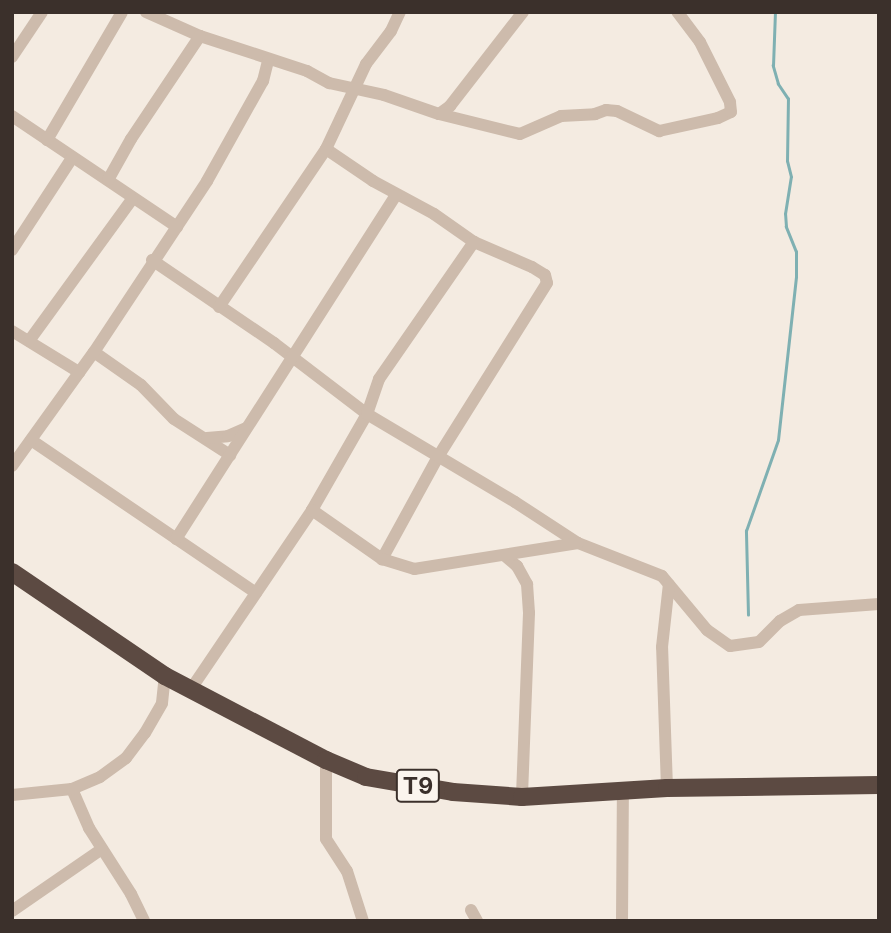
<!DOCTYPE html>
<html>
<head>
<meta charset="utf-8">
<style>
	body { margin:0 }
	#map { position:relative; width:891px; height:933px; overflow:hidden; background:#f4ebe1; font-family:Inter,sans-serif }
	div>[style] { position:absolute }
	.stream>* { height:2.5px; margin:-1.25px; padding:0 1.25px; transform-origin:1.25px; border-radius:1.25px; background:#7fb0b2 }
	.minor>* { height:12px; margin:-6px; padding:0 6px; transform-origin:6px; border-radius:6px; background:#cdbbac }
	.highway>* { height:18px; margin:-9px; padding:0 9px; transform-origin:9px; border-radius:9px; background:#5c4a42 }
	span { translate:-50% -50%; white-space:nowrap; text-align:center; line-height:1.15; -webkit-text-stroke:6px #fbf5ee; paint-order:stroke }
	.shield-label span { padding:2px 5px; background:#fbf5ee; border:2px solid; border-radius:5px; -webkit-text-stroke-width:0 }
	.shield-label { font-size:23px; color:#3b302b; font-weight:700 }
	.frame { position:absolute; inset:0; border:14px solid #3b302b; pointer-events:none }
</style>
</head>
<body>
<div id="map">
	<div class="stream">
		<div style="left:748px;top:615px;width:84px;rotate:-91.4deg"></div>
		<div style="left:746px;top:531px;width:96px;rotate:-70.6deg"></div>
		<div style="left:778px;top:440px;width:164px;rotate:-83.7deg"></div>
		<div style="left:796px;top:277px;width:25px;rotate:-90deg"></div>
		<div style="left:796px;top:252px;width:27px;rotate:-112deg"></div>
		<div style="left:786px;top:227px;width:13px;rotate:-94deg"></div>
		<div style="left:785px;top:214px;width:37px;rotate:-81deg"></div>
		<div style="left:791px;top:177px;width:16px;rotate:-104deg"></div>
		<div style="left:787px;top:161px;width:62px;rotate:-89.1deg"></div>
		<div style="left:788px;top:99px;width:18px;rotate:-124deg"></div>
		<div style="left:778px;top:84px;width:19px;rotate:-106deg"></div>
		<div style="left:773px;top:66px;width:54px;rotate:-87.9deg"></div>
	</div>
	<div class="minor">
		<div style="left:146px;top:12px;width:59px;rotate:24deg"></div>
		<div style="left:200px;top:36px;width:113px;rotate:18.1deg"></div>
		<div style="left:307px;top:71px;width:25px;rotate:29deg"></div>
		<div style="left:329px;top:83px;width:56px;rotate:12.3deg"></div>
		<div style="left:384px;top:95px;width:58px;rotate:19.1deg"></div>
		<div style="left:439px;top:114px;width:14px;rotate:-36deg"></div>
		<div style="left:450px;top:106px;width:119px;rotate:-52.2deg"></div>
		<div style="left:12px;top:57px;width:54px;rotate:-56.3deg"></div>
		<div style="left:439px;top:114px;width:83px;rotate:13.9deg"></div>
		<div style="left:520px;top:134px;width:45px;rotate:-23.7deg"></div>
		<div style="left:561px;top:116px;width:34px;rotate:-3deg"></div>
		<div style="left:595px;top:114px;width:12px;rotate:-20deg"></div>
		<div style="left:606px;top:110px;width:11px;rotate:5deg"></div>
		<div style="left:617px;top:111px;width:47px;rotate:25.5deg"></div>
		<div style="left:659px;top:131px;width:60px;rotate:-12.4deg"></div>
		<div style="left:718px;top:118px;width:14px;rotate:-25deg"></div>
		<div style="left:731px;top:112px;width:10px;rotate:-96deg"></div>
		<div style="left:730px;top:102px;width:67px;rotate:-116.6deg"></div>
		<div style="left:700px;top:42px;width:38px;rotate:-127deg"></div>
		<div style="left:12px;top:116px;width:199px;rotate:33.9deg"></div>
		<div style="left:47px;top:140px;width:148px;rotate:-59.6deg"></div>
		<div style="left:326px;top:149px;width:57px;rotate:34.2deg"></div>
		<div style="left:373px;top:181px;width:69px;rotate:28.4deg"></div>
		<div style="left:434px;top:214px;width:49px;rotate:35deg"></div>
		<div style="left:474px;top:242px;width:63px;rotate:23.3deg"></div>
		<div style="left:532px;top:267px;width:15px;rotate:32deg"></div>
		<div style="left:545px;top:275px;width:8px;rotate:76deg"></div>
		<div style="left:547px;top:283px;width:203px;rotate:122.1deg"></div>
		<div style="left:439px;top:455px;width:119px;rotate:118.7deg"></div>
		<div style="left:108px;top:180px;width:47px;rotate:-60.7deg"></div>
		<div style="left:131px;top:139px;width:124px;rotate:-56.2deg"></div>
		<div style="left:12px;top:250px;width:110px;rotate:-56.9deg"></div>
		<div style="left:152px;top:260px;width:148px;rotate:34.2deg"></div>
		<div style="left:274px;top:343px;width:117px;rotate:37.4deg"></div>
		<div style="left:367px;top:414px;width:172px;rotate:30.7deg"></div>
		<div style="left:515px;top:502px;width:75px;rotate:33.1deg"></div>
		<div style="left:578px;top:543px;width:90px;rotate:21.4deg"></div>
		<div style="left:662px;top:576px;width:70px;rotate:50.2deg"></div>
		<div style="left:707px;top:630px;width:28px;rotate:35deg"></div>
		<div style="left:730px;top:646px;width:29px;rotate:-8deg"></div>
		<div style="left:759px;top:642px;width:30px;rotate:-45deg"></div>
		<div style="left:780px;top:621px;width:22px;rotate:-30deg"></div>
		<div style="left:799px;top:610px;width:80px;rotate:-4.3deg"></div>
		<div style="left:219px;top:307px;width:191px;rotate:-55.9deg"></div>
		<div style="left:326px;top:149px;width:94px;rotate:-64.8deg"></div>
		<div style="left:366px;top:64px;width:41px;rotate:-52.9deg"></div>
		<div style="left:391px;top:31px;width:21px;rotate:-65deg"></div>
		<div style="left:12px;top:331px;width:79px;rotate:31.5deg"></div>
		<div style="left:29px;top:341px;width:175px;rotate:-54deg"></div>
		<div style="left:94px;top:352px;width:57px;rotate:35.1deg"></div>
		<div style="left:141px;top:385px;width:47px;rotate:45.9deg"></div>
		<div style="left:174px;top:419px;width:67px;rotate:32.7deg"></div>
		<div style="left:207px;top:438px;width:21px;rotate:-5deg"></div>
		<div style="left:228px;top:436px;width:20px;rotate:-24deg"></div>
		<div style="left:31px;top:440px;width:272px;rotate:34.2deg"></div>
		<div style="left:12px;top:466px;width:140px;rotate:-54.3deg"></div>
		<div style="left:94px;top:352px;width:205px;rotate:-56.5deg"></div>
		<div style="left:207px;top:181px;width:115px;rotate:-60.8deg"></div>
		<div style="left:263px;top:81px;width:21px;rotate:-76deg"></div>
		<div style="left:312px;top:510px;width:111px;rotate:-60.2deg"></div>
		<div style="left:367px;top:414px;width:37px;rotate:-71deg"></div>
		<div style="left:379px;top:379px;width:167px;rotate:-55.3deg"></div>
		<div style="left:176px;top:539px;width:408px;rotate:-57.4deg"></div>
		<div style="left:505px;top:556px;width:16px;rotate:40deg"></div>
		<div style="left:517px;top:566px;width:21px;rotate:61deg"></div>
		<div style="left:527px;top:584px;width:29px;rotate:86deg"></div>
		<div style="left:529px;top:613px;width:184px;rotate:92.2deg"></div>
		<div style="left:191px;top:689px;width:216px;rotate:-55.9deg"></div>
		<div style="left:312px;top:510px;width:85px;rotate:35deg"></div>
		<div style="left:382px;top:559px;width:34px;rotate:17deg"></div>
		<div style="left:414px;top:569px;width:166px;rotate:-9deg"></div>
		<div style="left:326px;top:760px;width:79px;rotate:90deg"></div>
		<div style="left:326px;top:839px;width:38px;rotate:57deg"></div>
		<div style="left:347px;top:871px;width:52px;rotate:72.3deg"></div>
		<div style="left:667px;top:788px;width:141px;rotate:-92deg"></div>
		<div style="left:662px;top:647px;width:63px;rotate:-83.7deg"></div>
		<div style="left:72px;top:789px;width:43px;rotate:66.4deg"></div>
		<div style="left:89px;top:828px;width:78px;rotate:57.5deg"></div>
		<div style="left:131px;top:894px;width:30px;rotate:64deg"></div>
		<div style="left:12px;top:795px;width:60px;rotate:-5.7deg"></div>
		<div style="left:72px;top:789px;width:30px;rotate:-23deg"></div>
		<div style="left:100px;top:777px;width:32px;rotate:-36deg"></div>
		<div style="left:126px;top:758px;width:31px;rotate:-53deg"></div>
		<div style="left:145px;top:733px;width:34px;rotate:-60deg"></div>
		<div style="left:162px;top:703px;width:27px;rotate:-84deg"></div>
		<div style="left:471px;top:910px;width:13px;rotate:61deg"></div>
		<div style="left:12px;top:911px;width:109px;rotate:-34.6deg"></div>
		<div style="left:622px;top:921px;width:131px;rotate:-89.6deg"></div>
	</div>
	<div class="highway">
		<div style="left:12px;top:572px;width:185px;rotate:34.2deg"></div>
		<div style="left:165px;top:676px;width:182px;rotate:27.6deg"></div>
		<div style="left:326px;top:760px;width:43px;rotate:23deg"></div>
		<div style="left:366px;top:777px;width:88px;rotate:9.8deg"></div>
		<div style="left:453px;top:792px;width:69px;rotate:4.1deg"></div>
		<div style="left:522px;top:797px;width:145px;rotate:-3.6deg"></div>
		<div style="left:667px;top:788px;width:212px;rotate:-0.8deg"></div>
	</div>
	<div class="shield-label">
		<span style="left:418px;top:786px">T9</span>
	</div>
	<div class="frame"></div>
</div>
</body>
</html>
